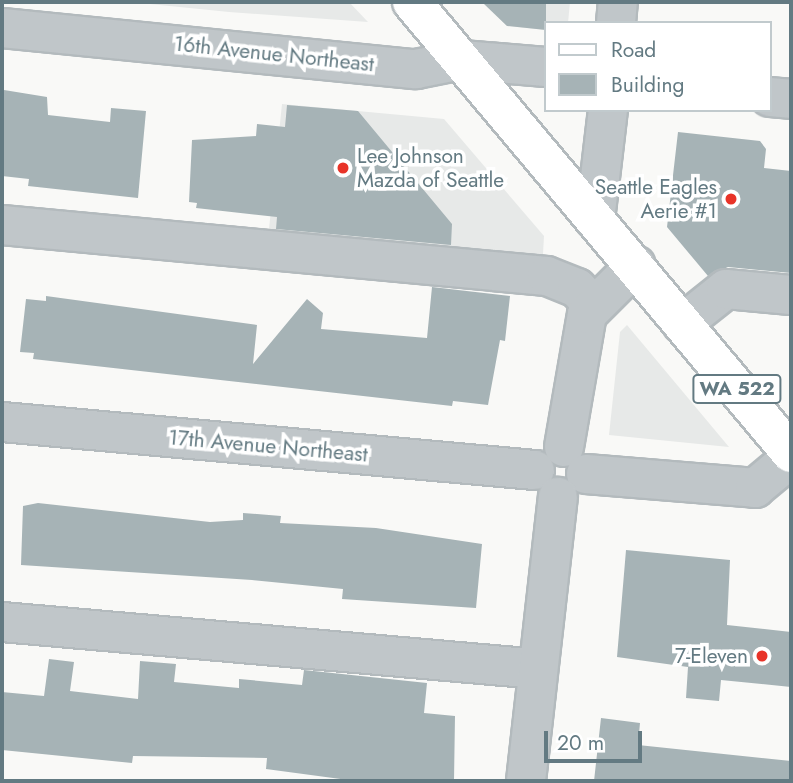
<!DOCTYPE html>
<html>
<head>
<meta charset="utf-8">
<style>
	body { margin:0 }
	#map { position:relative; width:793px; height:783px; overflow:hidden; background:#f9f9f7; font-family:Jost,sans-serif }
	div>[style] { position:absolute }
	.built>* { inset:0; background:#e7e9e8 }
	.building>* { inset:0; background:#a6b3b6 }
	.roads { filter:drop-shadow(2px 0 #b3babd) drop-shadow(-2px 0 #b3babd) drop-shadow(0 2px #b3babd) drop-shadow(0 -2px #b3babd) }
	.minor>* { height:38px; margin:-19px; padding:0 19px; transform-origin:19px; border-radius:19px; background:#c0c6c9 }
	.major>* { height:38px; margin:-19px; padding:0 19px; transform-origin:19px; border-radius:19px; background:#fff }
	.dots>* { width:19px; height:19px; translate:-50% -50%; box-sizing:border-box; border:4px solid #fff; border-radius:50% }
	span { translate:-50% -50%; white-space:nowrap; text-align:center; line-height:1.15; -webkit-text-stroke:7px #fff; paint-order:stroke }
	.shield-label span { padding:2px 5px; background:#fff; border:2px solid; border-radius:5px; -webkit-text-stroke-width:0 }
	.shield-label { font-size:19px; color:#637a82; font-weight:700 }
	.street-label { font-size:21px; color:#637a82 }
	.poi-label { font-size:21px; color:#637a82 }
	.left { translate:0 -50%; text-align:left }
	.right { translate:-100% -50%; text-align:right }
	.frame { position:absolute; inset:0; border:4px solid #637a82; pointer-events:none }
	.legend { position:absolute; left:544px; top:21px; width:228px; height:91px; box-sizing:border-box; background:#fff; border:2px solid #c1cacd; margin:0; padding:9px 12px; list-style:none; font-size:21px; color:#637a82 }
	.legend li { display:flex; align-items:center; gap:14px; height:35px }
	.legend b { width:35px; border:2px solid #c1cacd }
	.scale { position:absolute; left:544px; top:731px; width:98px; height:32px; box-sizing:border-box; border:4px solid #637a82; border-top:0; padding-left:9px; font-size:21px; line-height:24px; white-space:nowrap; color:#637a82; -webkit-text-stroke:5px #fff; paint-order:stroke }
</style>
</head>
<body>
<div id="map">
	<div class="built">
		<div style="clip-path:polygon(130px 2px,349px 2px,368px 22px,229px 12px)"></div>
		<div style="clip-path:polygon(482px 2px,570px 2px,568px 23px,546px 23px,546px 30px,507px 26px)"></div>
		<div style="clip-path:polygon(282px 104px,444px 119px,544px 236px,542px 272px,267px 248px)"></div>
		<div style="clip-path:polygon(627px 325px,729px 447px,609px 435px,620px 332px)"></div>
	</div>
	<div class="building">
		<div style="clip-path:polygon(482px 2px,546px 2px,546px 30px,507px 26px)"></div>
		<div style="clip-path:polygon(4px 90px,47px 97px,48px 115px,110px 122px,111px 108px,146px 111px,138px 198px,28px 186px,29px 179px,2px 176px)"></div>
		<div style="clip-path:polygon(287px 105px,358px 111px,452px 224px,451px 245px,276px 229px,277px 217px,196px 208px,197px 203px,189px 202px,192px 140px,256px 136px,257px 124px,285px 127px)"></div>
		<div style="clip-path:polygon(678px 132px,760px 141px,766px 149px,764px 168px,791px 171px,791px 273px,728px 267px,708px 276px,667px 227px)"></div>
		<div style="clip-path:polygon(432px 287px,510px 296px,505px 341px,500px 340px,488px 405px,453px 401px,452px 406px,33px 359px,34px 353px,20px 352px,26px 299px,46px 301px,46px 296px,257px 325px,253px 364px,307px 299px,323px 313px,321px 329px,427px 338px)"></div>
		<div style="clip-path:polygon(38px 503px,210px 522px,243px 520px,243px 513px,281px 516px,280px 523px,376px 528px,482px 544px,476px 608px,342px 599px,343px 589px,252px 580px,21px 565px,23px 506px)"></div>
		<div style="clip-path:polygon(626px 550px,730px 560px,727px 625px,791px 632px,791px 687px,721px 680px,719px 701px,686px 698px,688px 667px,617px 657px)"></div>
		<div style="clip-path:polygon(49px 659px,74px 662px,70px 691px,138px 699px,140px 661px,176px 664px,174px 682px,239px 688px,239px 679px,302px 685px,304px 670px,427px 683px,424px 713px,455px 716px,454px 781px,348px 780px,266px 769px,267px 758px,133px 756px,132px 763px,2px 750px,2px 692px,44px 696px)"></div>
		<div style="clip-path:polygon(601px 718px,640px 723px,638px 745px,791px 761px,791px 781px,594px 781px)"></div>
	</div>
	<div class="roads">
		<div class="minor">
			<div style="left:616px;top:23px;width:21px;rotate:-85deg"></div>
			<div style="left:2px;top:28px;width:416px;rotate:5.7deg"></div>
			<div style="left:416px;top:69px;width:47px;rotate:-11.1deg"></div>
			<div style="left:462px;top:60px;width:84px;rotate:4.8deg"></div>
			<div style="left:770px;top:97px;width:21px;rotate:5deg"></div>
			<div style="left:595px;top:220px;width:111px;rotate:-83.3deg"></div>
			<div style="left:2px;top:225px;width:547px;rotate:5.35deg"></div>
			<div style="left:547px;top:276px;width:32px;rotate:22deg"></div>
			<div style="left:577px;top:288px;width:22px;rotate:47deg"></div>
			<div style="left:682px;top:324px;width:56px;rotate:-38.5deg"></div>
			<div style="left:726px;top:289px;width:65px;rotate:5.3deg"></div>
			<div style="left:2px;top:422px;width:535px;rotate:5.15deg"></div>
			<div style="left:564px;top:447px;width:135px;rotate:-80.2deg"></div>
			<div style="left:587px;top:314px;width:69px;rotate:-45deg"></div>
			<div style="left:586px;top:474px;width:170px;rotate:4.7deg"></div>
			<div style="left:755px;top:488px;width:47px;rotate:-39.8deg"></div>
			<div style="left:2px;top:622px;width:538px;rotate:5.01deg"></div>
			<div style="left:526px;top:781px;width:286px;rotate:-83.6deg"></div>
		</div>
		<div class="major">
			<div style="left:412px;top:2px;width:589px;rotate:49.96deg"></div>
		</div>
	</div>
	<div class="dots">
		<div style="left:343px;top:168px;background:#e83328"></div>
		<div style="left:731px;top:199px;background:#e83328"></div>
		<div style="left:762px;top:656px;background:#e83328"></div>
	</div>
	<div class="shield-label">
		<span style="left:737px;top:389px">WA 522</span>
	</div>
	<div class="street-label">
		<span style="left:274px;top:54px;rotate:6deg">16th Avenue Northeast</span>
		<span style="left:268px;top:446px;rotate:5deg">17th Avenue Northeast</span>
	</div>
	<div class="poi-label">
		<span class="left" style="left:357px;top:168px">Lee Johnson<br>Mazda of Seattle</span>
		<span class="right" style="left:717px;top:199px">Seattle Eagles<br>Aerie #1</span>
		<span class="right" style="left:748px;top:656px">7-Eleven</span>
	</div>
	<div class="frame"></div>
	<ul class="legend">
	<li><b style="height:9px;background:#fff"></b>Road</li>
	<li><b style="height:19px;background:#a6b3b6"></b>Building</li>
	</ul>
	<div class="scale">20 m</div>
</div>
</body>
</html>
